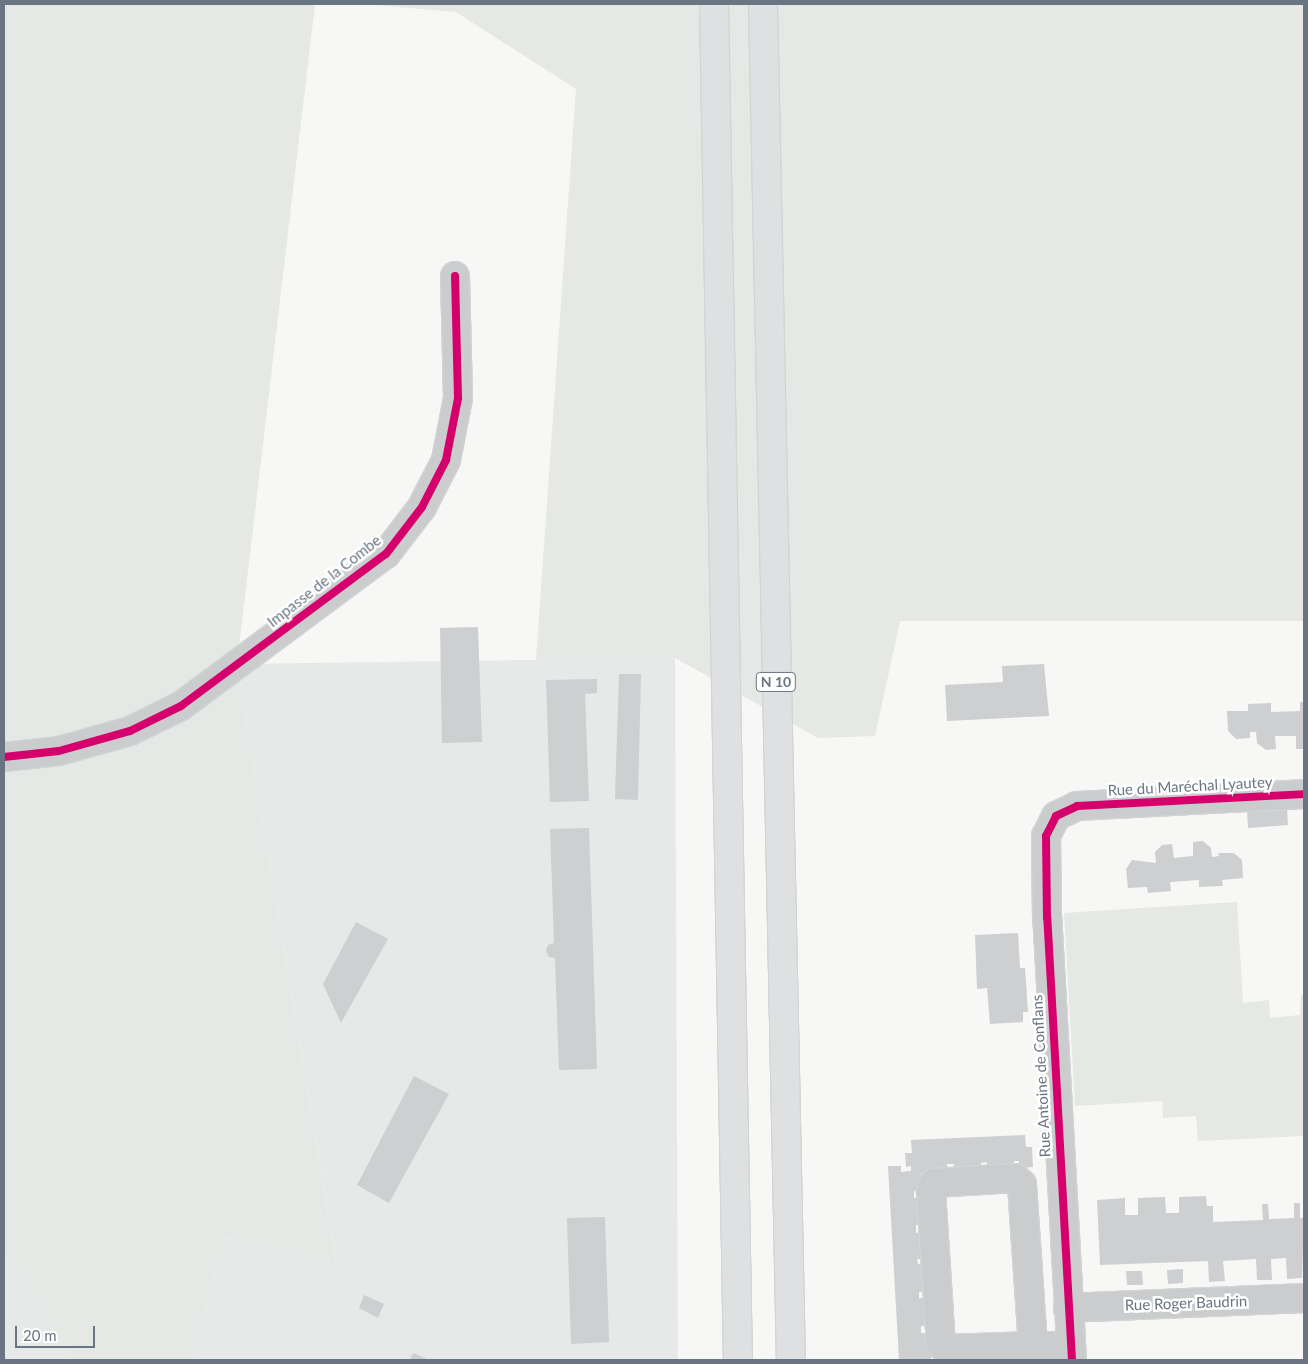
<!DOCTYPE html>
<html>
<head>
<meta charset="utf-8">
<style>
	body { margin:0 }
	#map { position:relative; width:1308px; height:1364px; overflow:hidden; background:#f7f7f6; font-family:Lato,sans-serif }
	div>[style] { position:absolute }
	.built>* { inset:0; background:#e7e8e8 }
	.green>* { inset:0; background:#e5e8e4 }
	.building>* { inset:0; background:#cecfd0 }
	.roads { filter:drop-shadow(1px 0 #d3d4d4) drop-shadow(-1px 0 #d3d4d4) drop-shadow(0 1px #d3d4d4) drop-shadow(0 -1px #d3d4d4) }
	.minor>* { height:28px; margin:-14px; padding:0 14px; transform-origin:14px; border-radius:14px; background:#cbcccd }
	.highway>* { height:28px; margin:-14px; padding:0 14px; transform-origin:14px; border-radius:14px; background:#dfe0e1 }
	.cycleway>* { height:8px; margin:-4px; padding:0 4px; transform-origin:4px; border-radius:4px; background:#d6006c }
	span { translate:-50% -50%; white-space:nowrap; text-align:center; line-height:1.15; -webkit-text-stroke:5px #fff; paint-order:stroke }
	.shield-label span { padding:1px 4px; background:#fff; border:1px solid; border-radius:4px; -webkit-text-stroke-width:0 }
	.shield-label { font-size:14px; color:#6a7583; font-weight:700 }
	.street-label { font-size:15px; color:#6a7583 }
	.frame { position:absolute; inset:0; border:5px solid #6a7583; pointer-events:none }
	.scale { position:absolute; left:15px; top:1326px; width:80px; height:22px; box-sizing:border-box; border:2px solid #6a7583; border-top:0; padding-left:6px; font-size:15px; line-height:18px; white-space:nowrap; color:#6a7583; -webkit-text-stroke:4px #fff; paint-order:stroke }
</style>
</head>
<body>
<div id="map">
	<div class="built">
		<div style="clip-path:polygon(675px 658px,678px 1360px,191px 1360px,225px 1236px,336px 1262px,237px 664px)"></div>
		<div style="clip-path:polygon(4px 1247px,9px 1253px,74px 1360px,4px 1360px)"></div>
	</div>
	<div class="green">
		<div style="clip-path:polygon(4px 4px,315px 4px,237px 664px,336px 1263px,225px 1236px,191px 1360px,74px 1360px,4px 1247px)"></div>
		<div style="clip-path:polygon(363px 4px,1304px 4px,1304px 621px,900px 621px,875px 736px,818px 738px,675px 658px,536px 660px,576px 89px,456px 12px)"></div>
		<div style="clip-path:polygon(1237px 902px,1243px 1003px,1269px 1000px,1270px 1018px,1300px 1015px,1301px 995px,1304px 995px,1304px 1136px,1198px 1141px,1196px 1116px,1163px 1118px,1162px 1101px,1075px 1106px,1064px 913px)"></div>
	</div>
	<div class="building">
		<div style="clip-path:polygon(478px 627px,482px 742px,442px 743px,440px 628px)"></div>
		<div style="clip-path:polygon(1044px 664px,1049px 716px,947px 721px,945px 685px,1003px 682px,1002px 666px)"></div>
		<div style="clip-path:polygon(619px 674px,641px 674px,638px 800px,615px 799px)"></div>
		<div style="clip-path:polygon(597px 679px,597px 693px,585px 694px,589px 801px,550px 802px,546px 680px)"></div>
		<div style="clip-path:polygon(1300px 702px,1304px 702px,1304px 749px,1296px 749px,1296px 736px,1275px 736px,1276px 749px,1266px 750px,1257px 743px,1256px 732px,1250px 732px,1250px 738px,1236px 739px,1228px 731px,1227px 711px,1248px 711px,1248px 704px,1271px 703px,1271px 712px,1300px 711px)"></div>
		<div style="clip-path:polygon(1287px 807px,1288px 825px,1248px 828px,1247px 809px)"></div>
		<div style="clip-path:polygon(589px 828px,597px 1069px,559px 1070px,555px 958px,549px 957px,546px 951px,548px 945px,554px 943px,550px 829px)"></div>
		<div style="clip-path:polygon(1203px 841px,1211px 848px,1212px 857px,1219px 856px,1218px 853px,1234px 853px,1242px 860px,1243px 878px,1222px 880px,1223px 886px,1199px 887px,1199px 880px,1170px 882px,1171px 891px,1148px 893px,1147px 887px,1128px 888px,1126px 869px,1132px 860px,1156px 863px,1155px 852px,1162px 845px,1172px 844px,1174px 858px,1193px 856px,1193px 842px)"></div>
		<div style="clip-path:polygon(356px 922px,388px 939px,341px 1023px,323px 984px)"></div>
		<div style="clip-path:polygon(1018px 933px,1020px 968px,1025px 968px,1028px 1012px,1023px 1012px,1023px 1022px,990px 1024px,987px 988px,977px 989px,975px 935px)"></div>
		<div style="clip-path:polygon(414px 1076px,449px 1094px,389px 1203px,357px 1185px)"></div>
		<div style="clip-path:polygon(1025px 1135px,1026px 1147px,1032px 1147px,1033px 1167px,1019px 1168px,1019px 1161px,1014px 1161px,1015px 1168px,987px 1170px,987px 1162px,981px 1163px,981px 1170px,954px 1171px,954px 1164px,947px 1164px,948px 1172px,921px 1173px,922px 1191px,914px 1191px,914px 1198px,922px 1197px,924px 1225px,916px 1225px,916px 1233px,924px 1232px,926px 1259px,917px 1259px,918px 1264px,926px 1264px,927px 1291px,919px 1292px,919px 1298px,928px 1298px,929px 1326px,921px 1326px,921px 1333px,929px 1333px,931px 1360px,899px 1360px,888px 1166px,901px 1166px,901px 1172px,911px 1171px,911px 1166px,906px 1167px,905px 1153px,912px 1153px,911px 1140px)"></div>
		<div style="clip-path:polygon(1206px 1196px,1207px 1206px,1213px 1206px,1213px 1222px,1263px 1220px,1262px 1204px,1268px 1204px,1269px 1219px,1294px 1218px,1294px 1203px,1300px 1203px,1300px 1218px,1304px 1218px,1302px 1278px,1287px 1279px,1286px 1258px,1271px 1259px,1272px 1280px,1257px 1280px,1256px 1259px,1223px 1261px,1225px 1281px,1209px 1282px,1208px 1261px,1100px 1265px,1097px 1200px,1125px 1198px,1125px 1215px,1138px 1215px,1138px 1198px,1165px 1197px,1166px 1213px,1179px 1213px,1179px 1197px)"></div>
		<div style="clip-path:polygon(605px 1217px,609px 1342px,571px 1344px,567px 1218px)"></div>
		<div style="clip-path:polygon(1183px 1269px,1183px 1283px,1168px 1284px,1167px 1270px)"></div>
		<div style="clip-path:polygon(1126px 1271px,1142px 1271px,1143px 1285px,1127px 1285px)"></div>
		<div style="clip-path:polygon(364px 1295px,384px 1304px,378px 1318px,359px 1308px)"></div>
		<div style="clip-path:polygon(413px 1353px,429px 1360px,410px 1360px)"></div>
	</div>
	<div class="roads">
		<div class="minor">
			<div style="left:4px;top:757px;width:55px;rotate:-6.2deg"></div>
			<div style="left:59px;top:751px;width:74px;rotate:-15.7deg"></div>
			<div style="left:130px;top:731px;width:57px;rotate:-26.1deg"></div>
			<div style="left:181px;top:706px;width:255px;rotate:-36.6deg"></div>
			<div style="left:386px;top:554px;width:59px;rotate:-52.5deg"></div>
			<div style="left:422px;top:507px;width:53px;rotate:-62.9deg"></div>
			<div style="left:446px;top:460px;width:63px;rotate:-79deg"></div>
			<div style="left:458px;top:398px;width:122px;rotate:-91.4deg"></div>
			<div style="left:1068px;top:1308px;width:236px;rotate:-2.4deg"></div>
			<div style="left:1033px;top:1346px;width:162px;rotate:-93.9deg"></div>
			<div style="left:1022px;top:1184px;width:9px;rotate:-139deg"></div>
			<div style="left:1015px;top:1178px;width:81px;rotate:176.5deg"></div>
			<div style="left:934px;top:1183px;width:9px;rotate:111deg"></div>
			<div style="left:931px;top:1191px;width:154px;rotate:86.3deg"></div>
			<div style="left:941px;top:1345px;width:6px;rotate:39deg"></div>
			<div style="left:946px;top:1349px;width:87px;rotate:-2deg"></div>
			<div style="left:1033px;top:1346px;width:22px"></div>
			<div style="left:1055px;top:1346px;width:16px;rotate:-7deg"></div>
			<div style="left:1072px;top:1360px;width:443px;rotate:-93.2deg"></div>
			<div style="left:1047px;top:918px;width:82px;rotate:-90.7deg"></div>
			<div style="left:1046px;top:836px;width:22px;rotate:-63deg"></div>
			<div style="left:1056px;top:816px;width:23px;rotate:-25deg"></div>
			<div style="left:1077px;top:806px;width:227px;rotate:-3deg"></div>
		</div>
		<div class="highway">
			<div style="left:714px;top:4px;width:1356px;rotate:88.99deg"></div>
			<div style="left:763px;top:4px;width:1356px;rotate:88.82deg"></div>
		</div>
	</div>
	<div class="cycleway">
		<div style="left:4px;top:757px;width:55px;rotate:-6.2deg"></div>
		<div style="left:59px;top:751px;width:74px;rotate:-15.7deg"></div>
		<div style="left:130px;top:731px;width:57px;rotate:-26.1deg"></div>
		<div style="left:181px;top:706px;width:255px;rotate:-36.6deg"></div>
		<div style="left:386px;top:554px;width:59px;rotate:-52.5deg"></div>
		<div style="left:422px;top:507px;width:53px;rotate:-62.9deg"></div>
		<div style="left:446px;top:460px;width:63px;rotate:-79deg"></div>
		<div style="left:458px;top:398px;width:122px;rotate:-91.4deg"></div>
		<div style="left:1072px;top:1360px;width:443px;rotate:-93.2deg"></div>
		<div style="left:1047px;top:918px;width:82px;rotate:-90.7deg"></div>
		<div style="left:1046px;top:836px;width:22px;rotate:-63deg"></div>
		<div style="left:1056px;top:816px;width:23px;rotate:-25deg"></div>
		<div style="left:1077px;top:806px;width:227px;rotate:-3deg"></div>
	</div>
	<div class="shield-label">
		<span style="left:776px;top:682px">N 10</span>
	</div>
	<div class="street-label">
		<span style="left:324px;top:581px;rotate:-38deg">Impasse de la Combe</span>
		<span style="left:1190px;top:786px;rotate:-3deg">Rue du Maréchal Lyautey</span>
		<span style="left:1041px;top:1076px;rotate:-93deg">Rue Antoine de Conflans</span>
		<span style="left:1186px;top:1303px;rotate:-2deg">Rue Roger Baudrin</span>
	</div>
	<div class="frame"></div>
	<div class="scale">20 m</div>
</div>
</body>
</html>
